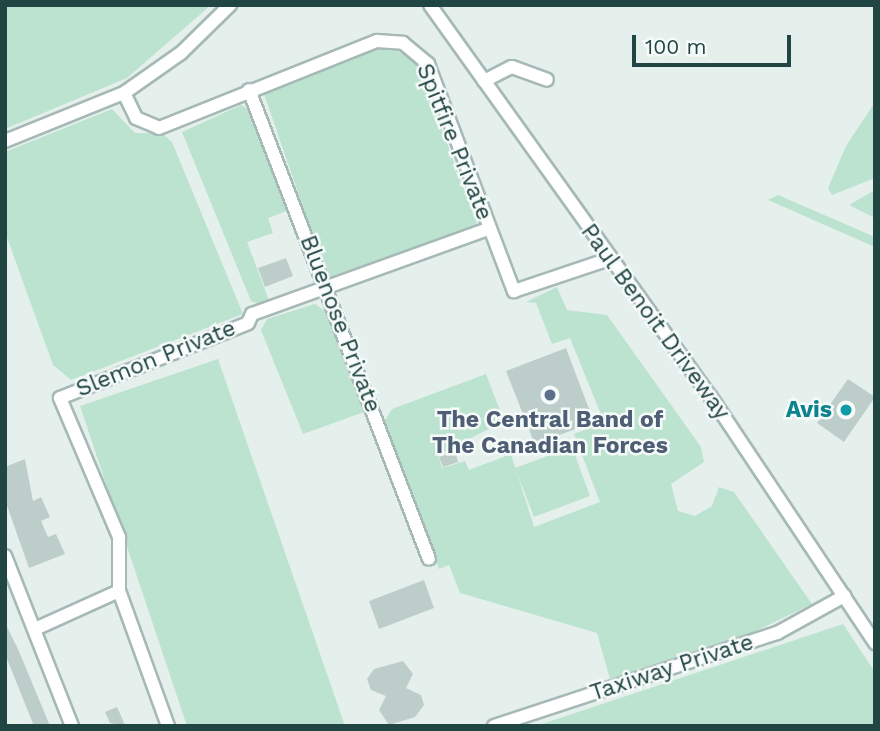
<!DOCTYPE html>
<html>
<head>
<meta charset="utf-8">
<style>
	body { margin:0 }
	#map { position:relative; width:880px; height:731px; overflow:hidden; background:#e5f0ed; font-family:"Work Sans",sans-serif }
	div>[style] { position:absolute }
	.green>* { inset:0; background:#bce3cf }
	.building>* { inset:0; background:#bdceca }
	.roads { filter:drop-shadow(2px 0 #a6b9b7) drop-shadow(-2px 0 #a6b9b7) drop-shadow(0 2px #a6b9b7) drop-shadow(0 -2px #a6b9b7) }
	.street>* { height:12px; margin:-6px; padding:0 6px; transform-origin:6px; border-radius:6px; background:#fff }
	.dots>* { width:19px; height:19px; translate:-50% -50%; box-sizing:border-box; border:4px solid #f6fbfa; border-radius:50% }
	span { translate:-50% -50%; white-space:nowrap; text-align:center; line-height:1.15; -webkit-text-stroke:5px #f6fbfa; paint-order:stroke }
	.street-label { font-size:23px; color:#214543 }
	.culture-label { font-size:23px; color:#0d838f; font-weight:700 }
	.right { translate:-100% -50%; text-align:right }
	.service-label { font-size:23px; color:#4e5e75; font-weight:700 }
	.frame { position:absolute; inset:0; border:7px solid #214543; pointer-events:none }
	.scale { position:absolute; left:632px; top:35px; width:159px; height:32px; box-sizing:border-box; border:4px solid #214543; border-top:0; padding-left:9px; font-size:21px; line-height:24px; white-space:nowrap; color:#214543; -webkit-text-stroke:5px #f6fbfa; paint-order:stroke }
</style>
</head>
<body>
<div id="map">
	<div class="green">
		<div style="clip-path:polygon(5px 5px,211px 5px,127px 78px,5px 129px)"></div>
		<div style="clip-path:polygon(381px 46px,415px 57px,477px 224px,335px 279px,326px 274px,264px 94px)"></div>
		<div style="clip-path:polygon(875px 102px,875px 178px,832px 195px,828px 188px,846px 146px)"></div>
		<div style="clip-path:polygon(241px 105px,251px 110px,289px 210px,268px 218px,273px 233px,247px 242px,270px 303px,262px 305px,251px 301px,182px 132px)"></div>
		<div style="clip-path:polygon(112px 109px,135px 133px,162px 133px,172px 142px,243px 314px,71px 380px,53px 365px,5px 232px,5px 152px)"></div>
		<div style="clip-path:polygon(875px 190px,875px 218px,849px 205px)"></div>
		<div style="clip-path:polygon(778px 195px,875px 237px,875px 247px,768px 200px)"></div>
		<div style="clip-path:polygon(557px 287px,567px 310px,607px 315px,701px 447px,704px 462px,671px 484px,678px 511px,695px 516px,712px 506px,719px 487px,734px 492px,812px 604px,743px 637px,610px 679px,597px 633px,460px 593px,449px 565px,439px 569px,384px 422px,392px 409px,486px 374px,504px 421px,438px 455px,442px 468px,465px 461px,469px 470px,511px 454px,534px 527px,600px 502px,574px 434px,604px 422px,570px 338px,552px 344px,536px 303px,526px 302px)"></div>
		<div style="clip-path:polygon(315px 304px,328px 313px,364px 412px,303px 434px,261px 330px,267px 319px)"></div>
		<div style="clip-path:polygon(218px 359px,345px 726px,187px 726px,80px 406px)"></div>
		<div style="clip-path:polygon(572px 447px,590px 496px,534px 517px,515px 468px)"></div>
		<div style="clip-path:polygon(843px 624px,875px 672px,875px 726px,536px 726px)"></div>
	</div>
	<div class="building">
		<div style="clip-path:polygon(286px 258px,293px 276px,265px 287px,258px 268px)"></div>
		<div style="clip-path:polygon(566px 348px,594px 422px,549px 439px,554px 450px,539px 455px,506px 371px)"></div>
		<div style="clip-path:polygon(848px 379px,875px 397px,844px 442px,817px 423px)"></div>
		<div style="clip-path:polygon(455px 451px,458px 462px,443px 467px,439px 457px)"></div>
		<div style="clip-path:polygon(25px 459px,33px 501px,41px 497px,50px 517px,41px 521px,48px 537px,56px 534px,65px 554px,29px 568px,5px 500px,5px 467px)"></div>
		<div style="clip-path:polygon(424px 580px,434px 608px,379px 629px,369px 601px)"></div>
		<div style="clip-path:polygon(5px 623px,18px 649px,50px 726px,34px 726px,5px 654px)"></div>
		<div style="clip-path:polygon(403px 661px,413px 674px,406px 688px,421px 695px,424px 705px,415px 717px,389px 725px,379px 710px,386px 696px,371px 690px,367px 679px,374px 669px)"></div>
		<div style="clip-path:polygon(117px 707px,122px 718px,125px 726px,110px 723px,105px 712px)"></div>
	</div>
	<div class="roads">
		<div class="street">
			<div style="left:430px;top:5px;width:482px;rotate:54.4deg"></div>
			<div style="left:711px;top:397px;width:296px;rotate:56.3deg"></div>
			<div style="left:484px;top:81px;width:31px;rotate:-27deg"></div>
			<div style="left:512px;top:67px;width:37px;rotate:20deg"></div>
			<div style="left:249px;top:90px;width:502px;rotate:69deg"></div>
			<div style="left:124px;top:93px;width:28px;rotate:64deg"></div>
			<div style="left:136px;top:118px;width:25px;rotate:23deg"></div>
			<div style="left:159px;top:128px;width:235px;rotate:-21.8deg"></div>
			<div style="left:377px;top:41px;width:26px;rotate:4deg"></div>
			<div style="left:403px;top:43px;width:33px;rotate:40deg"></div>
			<div style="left:428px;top:64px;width:243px;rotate:69.3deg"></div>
			<div style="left:514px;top:291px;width:100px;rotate:-18.6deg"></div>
			<div style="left:5px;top:141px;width:128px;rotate:-22deg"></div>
			<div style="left:124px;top:93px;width:70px;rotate:-35.1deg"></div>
			<div style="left:181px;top:53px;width:69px;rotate:-44.4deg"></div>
			<div style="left:5px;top:556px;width:183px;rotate:68.5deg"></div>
			<div style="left:35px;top:629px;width:92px;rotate:-24.3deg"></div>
			<div style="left:168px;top:726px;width:144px;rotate:-109.9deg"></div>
			<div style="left:119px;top:591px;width:54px;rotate:-90deg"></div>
			<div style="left:119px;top:537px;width:151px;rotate:-113deg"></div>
			<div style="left:60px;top:398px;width:202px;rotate:-21.7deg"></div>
			<div style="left:248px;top:323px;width:10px;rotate:-66deg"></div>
			<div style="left:252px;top:314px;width:251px;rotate:-19.8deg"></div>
			<div style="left:494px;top:726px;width:298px;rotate:-18.2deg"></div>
			<div style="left:777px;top:633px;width:77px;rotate:-28.9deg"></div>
		</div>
	</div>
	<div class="dots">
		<div style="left:550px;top:395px;background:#5c6f8a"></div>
		<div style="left:846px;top:410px;background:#0f9aa8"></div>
	</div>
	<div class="street-label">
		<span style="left:454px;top:142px;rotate:68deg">Spitfire Private</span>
		<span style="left:655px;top:322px;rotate:54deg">Paul Benoit Driveway</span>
		<span style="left:340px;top:324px;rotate:69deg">Bluenose Private</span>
		<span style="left:156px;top:359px;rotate:-22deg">Slemon Private</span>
		<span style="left:672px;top:668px;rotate:-18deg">Taxiway Private</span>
	</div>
	<div class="culture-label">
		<span class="right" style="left:832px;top:410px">Avis</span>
	</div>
	<div class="service-label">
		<span style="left:550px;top:433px">The Central Band of<br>The Canadian Forces</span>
	</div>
	<div class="frame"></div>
	<div class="scale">100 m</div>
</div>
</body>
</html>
